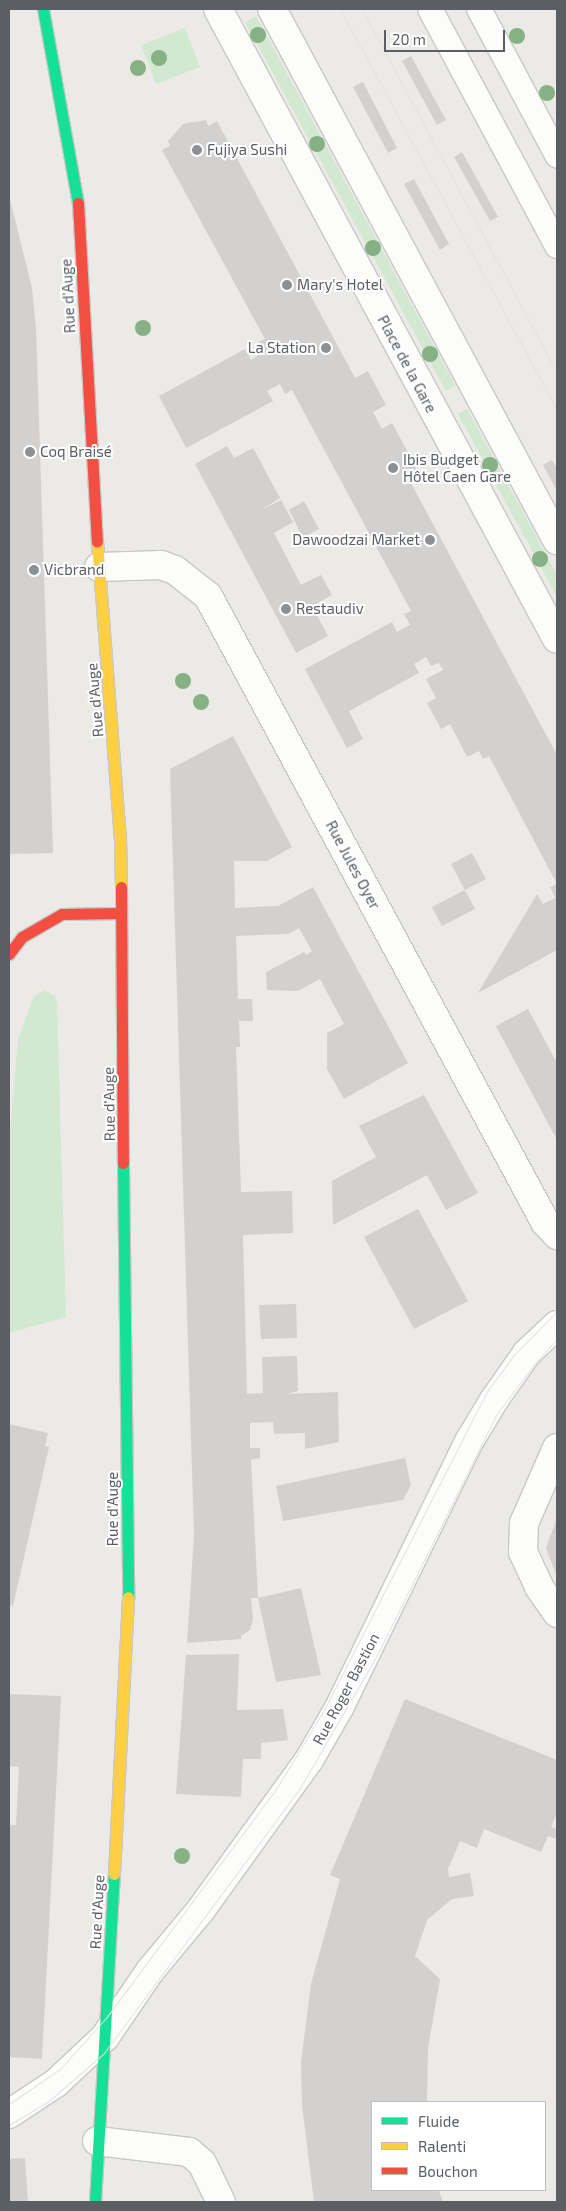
<!DOCTYPE html>
<html>
<head>
<meta charset="utf-8">
<style>
	body { margin:0 }
	#map { position:relative; width:566px; height:2211px; overflow:hidden; background:#ebeae6; font-family:"Exo 2",sans-serif }
	div>[style] { position:absolute }
	.green>* { inset:0; background:#d3e8d1 }
	.building>* { inset:0; background:#d2d1cf }
	.roads { filter:drop-shadow(1px 0 #c8c8c8) drop-shadow(-1px 0 #c8c8c8) drop-shadow(0 1px #c8c8c8) drop-shadow(0 -1px #c8c8c8) }
	.lane>* { height:24px; margin:-12px; padding:0 12px; transform-origin:12px; border-radius:12px; background:#fcfcfb }
	.street>* { height:28px; margin:-14px; padding:0 14px; transform-origin:14px; border-radius:14px; background:#fcfcfb }
	.fast>* { height:11px; margin:-5.5px; padding:0 5.5px; transform-origin:5.5px; border-radius:5.5px; background:#16e098 }
	.slow>* { height:11px; margin:-5.5px; padding:0 5.5px; transform-origin:5.5px; border-radius:5.5px; background:#ffcf43 }
	.jam>* { height:11px; margin:-5.5px; padding:0 5.5px; transform-origin:5.5px; border-radius:5.5px; background:#f24e42 }
	.tram>* { height:1px; margin:-0.5px; padding:0 0.5px; transform-origin:0.5px; border-radius:0.5px; background:#e2e2e2 }
	.trees>* { width:16px; height:16px; margin:-8px; border-radius:50%; background:#86b184 }
	.dots>* { width:14px; height:14px; translate:-50% -50%; box-sizing:border-box; border:2px solid #fff; border-radius:50% }
	span { translate:-50% -50%; white-space:nowrap; text-align:center; line-height:1.15; -webkit-text-stroke:4px #fff; paint-order:stroke }
	.poi-label { font-size:15px; color:#5b5f64 }
	.left { translate:0 -50%; text-align:left }
	.right { translate:-100% -50%; text-align:right }
	.street-label { font-size:15px; color:#5b5f64 }
	.frame { position:absolute; inset:0; border:10px solid #5b5f64; pointer-events:none }
	.legend { position:absolute; left:371px; top:2101px; width:175px; height:90px; box-sizing:border-box; background:#fff; border:1px solid #bdbfc1; margin:0; padding:6px 9px; list-style:none; font-size:15px; color:#5b5f64 }
	.legend li { display:flex; align-items:center; gap:10px; height:25px }
	.legend b { width:25px; border:1px solid #bdbfc1 }
	.scale { position:absolute; left:384px; top:30px; width:121px; height:22px; box-sizing:border-box; border:2px solid #5b5f64; border-top:0; padding-left:6px; font-size:15px; line-height:18px; white-space:nowrap; color:#5b5f64; -webkit-text-stroke:4px #fff; paint-order:stroke }
</style>
</head>
<body>
<div id="map">
	<div class="green">
		<div style="clip-path:polygon(256px 16px,455px 385px,446px 391px,245px 22px)"></div>
		<div style="clip-path:polygon(185px 28px,200px 67px,156px 84px,141px 45px)"></div>
		<div style="clip-path:polygon(467px 409px,557px 575px,557px 597px,458px 414px)"></div>
		<div style="clip-path:polygon(45px 990px,55px 996px,57px 1004px,66px 1317px,9px 1333px,9px 1143px,18px 1039px,34px 996px)"></div>
	</div>
	<div class="building">
		<div style="clip-path:polygon(411px 56px,446px 120px,437px 125px,402px 61px)"></div>
		<div style="clip-path:polygon(363px 82px,397px 148px,388px 153px,353px 87px)"></div>
		<div style="clip-path:polygon(206px 120px,208px 126px,217px 121px,355px 378px,368px 371px,386px 405px,373px 412px,382px 429px,392px 423px,421px 477px,411px 483px,557px 755px,557px 950px,478px 993px,537px 894px,543px 904px,555px 898px,550px 887px,557px 884px,489px 756px,483px 759px,479px 751px,467px 757px,450px 724px,441px 729px,427px 703px,436px 698px,426px 679px,443px 670px,439px 663px,431px 666px,426px 657px,414px 664px,419px 673px,349px 711px,363px 739px,347px 748px,332px 720px,305px 669px,392px 622px,397px 632px,410px 625px,404px 614px,411px 611px,292px 390px,285px 394px,280px 384px,267px 391px,273px 401px,186px 448px,159px 396px,245px 349px,251px 360px,263px 352px,258px 342px,265px 339px,162px 150px,170px 146px,168px 141px,183px 124px)"></div>
		<div style="clip-path:polygon(462px 152px,498px 217px,490px 221px,454px 157px)"></div>
		<div style="clip-path:polygon(414px 179px,449px 244px,440px 250px,404px 184px)"></div>
		<div style="clip-path:polygon(9px 195px,32px 288px,36px 328px,53px 853px,9px 854px)"></div>
		<div style="clip-path:polygon(227px 446px,234px 458px,253px 448px,280px 498px,261px 510px,281px 500px,293px 522px,274px 533px,301px 585px,321px 575px,332px 595px,312px 606px,328px 636px,296px 653px,195px 464px)"></div>
		<div style="clip-path:polygon(552px 460px,557px 469px,557px 491px,543px 465px)"></div>
		<div style="clip-path:polygon(304px 501px,319px 529px,303px 538px,289px 510px)"></div>
		<div style="clip-path:polygon(233px 736px,292px 847px,267px 861px,234px 861px,235px 908px,278px 906px,313px 887px,408px 1063px,344px 1099px,327px 1069px,327px 1033px,344px 1024px,320px 979px,350px 962px,298px 991px,267px 990px,266px 972px,304px 952px,306px 955px,312px 951px,299px 928px,288px 934px,236px 936px,238px 999px,252px 999px,253px 1021px,239px 1021px,240px 1047px,236px 1047px,241px 1192px,292px 1191px,293px 1233px,243px 1235px,247px 1394px,263px 1393px,262px 1357px,297px 1356px,298px 1391px,286px 1394px,338px 1392px,339px 1442px,305px 1449px,305px 1433px,274px 1434px,273px 1422px,250px 1423px,250px 1448px,260px 1448px,260px 1458px,251px 1460px,258px 1598px,251px 1598px,253px 1619px,250px 1630px,241px 1636px,241px 1639px,187px 1643px,194px 1535px,170px 769px)"></div>
		<div style="clip-path:polygon(472px 853px,486px 879px,465px 890px,451px 864px)"></div>
		<div style="clip-path:polygon(465px 890px,475px 909px,442px 926px,432px 907px)"></div>
		<div style="clip-path:polygon(528px 1009px,557px 1063px,557px 1140px,496px 1026px)"></div>
		<div style="clip-path:polygon(424px 1095px,478px 1193px,446px 1210px,427px 1175px,333px 1225px,332px 1181px,376px 1157px,359px 1126px)"></div>
		<div style="clip-path:polygon(418px 1209px,468px 1301px,414px 1329px,364px 1237px)"></div>
		<div style="clip-path:polygon(296px 1304px,297px 1338px,261px 1339px,259px 1305px)"></div>
		<div style="clip-path:polygon(9px 1424px,48px 1433px,45px 1446px,49px 1447px,13px 1606px,9px 1605px)"></div>
		<div style="clip-path:polygon(405px 1458px,411px 1485px,403px 1500px,283px 1521px,276px 1486px)"></div>
		<div style="clip-path:polygon(557px 1518px,557px 1577px,546px 1548px)"></div>
		<div style="clip-path:polygon(301px 1588px,321px 1675px,276px 1682px,258px 1598px)"></div>
		<div style="clip-path:polygon(239px 1654px,237px 1710px,283px 1709px,288px 1740px,261px 1743px,261px 1759px,243px 1759px,241px 1797px,176px 1794px,186px 1655px)"></div>
		<div style="clip-path:polygon(9px 1694px,61px 1696px,42px 2059px,9px 2057px,9px 1825px,16px 1825px,19px 1767px,9px 1766px)"></div>
		<div style="clip-path:polygon(405px 1699px,557px 1760px,557px 1813px,551px 1827px,557px 1829px,557px 1834px,555px 1839px,548px 1836px,541px 1852px,484px 1829px,477px 1848px,460px 1841px,448px 1869px,449px 1877px,470px 1873px,474px 1896px,452px 1899px,427px 1920px,415px 1956px,440px 1979px,428px 2048px,427px 2102px,372px 2102px,372px 2190px,439px 2190px,443px 2202px,314px 2202px,302px 2105px,301px 2062px,311px 1984px,340px 1879px,330px 1875px)"></div>
		<div style="clip-path:polygon(25px 2158px,28px 2202px,9px 2202px,9px 2159px)"></div>
	</div>
	<div class="roads">
		<div class="lane">
			<div style="left:430px;top:9px;width:269px;rotate:61.8deg"></div>
			<div style="left:479px;top:9px;width:166px;rotate:61.9deg"></div>
		</div>
		<div class="street">
			<div style="left:218px;top:9px;width:715px;rotate:61.72deg"></div>
			<div style="left:272px;top:9px;width:603px;rotate:61.78deg"></div>
			<div style="left:99px;top:567px;width:62px;rotate:-1.8deg"></div>
			<div style="left:161px;top:565px;width:15px;rotate:20deg"></div>
			<div style="left:175px;top:570px;width:42px;rotate:38.2deg"></div>
			<div style="left:208px;top:596px;width:711px;rotate:61.7deg"></div>
			<div style="left:545px;top:1222px;width:18px;rotate:47deg"></div>
			<div style="left:557px;top:1448px;width:82px;rotate:113.7deg"></div>
			<div style="left:524px;top:1523px;width:29px;rotate:92deg"></div>
			<div style="left:523px;top:1552px;width:38px;rotate:65deg"></div>
			<div style="left:539px;top:1587px;width:32px;rotate:55deg"></div>
			<div style="left:9px;top:2114px;width:56px;rotate:-33.4deg"></div>
			<div style="left:56px;top:2083px;width:67px;rotate:-43.2deg"></div>
			<div style="left:105px;top:2037px;width:80px;rotate:-55.7deg"></div>
			<div style="left:150px;top:1971px;width:78px;rotate:-50.2deg"></div>
			<div style="left:200px;top:1911px;width:186px;rotate:-54.2deg"></div>
			<div style="left:309px;top:1760px;width:62px;rotate:-60.1deg"></div>
			<div style="left:340px;top:1706px;width:296px;rotate:-64deg"></div>
			<div style="left:470px;top:1440px;width:47px;rotate:-59deg"></div>
			<div style="left:494px;top:1400px;width:57px;rotate:-54.9deg"></div>
			<div style="left:527px;top:1353px;width:41px;rotate:-43deg"></div>
			<div style="left:97px;top:2141px;width:93px;rotate:6.8deg"></div>
			<div style="left:189px;top:2152px;width:17px;rotate:40deg"></div>
			<div style="left:202px;top:2163px;width:43px;rotate:64deg"></div>
		</div>
		<div class="fast">
			<div style="left:43px;top:9px;width:197px;rotate:79.8deg"></div>
			<div style="left:123px;top:1163px;width:434px;rotate:89.3deg"></div>
			<div style="left:95px;top:2202px;width:329px;rotate:-86.7deg"></div>
		</div>
		<div class="slow">
			<div style="left:97px;top:541px;width:298px;rotate:85.6deg"></div>
			<div style="left:120px;top:838px;width:49px;rotate:88.8deg"></div>
			<div style="left:114px;top:1874px;width:277px;rotate:-87.1deg"></div>
		</div>
		<div class="jam">
			<div style="left:78px;top:203px;width:339px;rotate:86.8deg"></div>
			<div style="left:121px;top:887px;width:276px;rotate:89.6deg"></div>
			<div style="left:9px;top:954px;width:21px;rotate:-53deg"></div>
			<div style="left:22px;top:937px;width:46px;rotate:-29.9deg"></div>
			<div style="left:62px;top:914px;width:59px;rotate:-1deg"></div>
		</div>
	</div>
	<div class="tram">
		<div style="left:340px;top:9px;width:457px;rotate:61.6deg"></div>
		<div style="left:362px;top:9px;width:413px;rotate:61.8deg"></div>
		<div style="left:9px;top:2104px;width:62px;rotate:-34.5deg"></div>
		<div style="left:60px;top:2069px;width:69px;rotate:-48deg"></div>
		<div style="left:106px;top:2018px;width:285px;rotate:-53.4deg"></div>
		<div style="left:276px;top:1789px;width:92px;rotate:-58.7deg"></div>
		<div style="left:324px;top:1710px;width:360px;rotate:-62.9deg"></div>
		<div style="left:488px;top:1390px;width:42px;rotate:-53.7deg"></div>
		<div style="left:513px;top:1356px;width:63px;rotate:-45.6deg"></div>
		<div style="left:9px;top:2125px;width:47px;rotate:-31deg"></div>
		<div style="left:49px;top:2101px;width:73px;rotate:-41.1deg"></div>
		<div style="left:104px;top:2053px;width:330px;rotate:-53.5deg"></div>
		<div style="left:300px;top:1788px;width:151px;rotate:-59.9deg"></div>
		<div style="left:376px;top:1657px;width:270px;rotate:-63.6deg"></div>
		<div style="left:496px;top:1415px;width:66px;rotate:-53deg"></div>
		<div style="left:536px;top:1362px;width:31px;rotate:-48deg"></div>
	</div>
	<div class="trees">
		<div style="left:258px;top:35px"></div>
		<div style="left:517px;top:36px"></div>
		<div style="left:159px;top:58px"></div>
		<div style="left:138px;top:68px"></div>
		<div style="left:547px;top:93px"></div>
		<div style="left:317px;top:144px"></div>
		<div style="left:373px;top:248px"></div>
		<div style="left:143px;top:328px"></div>
		<div style="left:430px;top:354px"></div>
		<div style="left:490px;top:465px"></div>
		<div style="left:540px;top:559px"></div>
		<div style="left:183px;top:681px"></div>
		<div style="left:201px;top:702px"></div>
		<div style="left:182px;top:1856px"></div>
	</div>
	<div class="dots">
		<div style="left:197px;top:150px;background:#8d9092"></div>
		<div style="left:287px;top:285px;background:#8d9092"></div>
		<div style="left:326px;top:348px;background:#8d9092"></div>
		<div style="left:30px;top:452px;background:#8d9092"></div>
		<div style="left:393px;top:468px;background:#8d9092"></div>
		<div style="left:430px;top:540px;background:#8d9092"></div>
		<div style="left:34px;top:570px;background:#8d9092"></div>
		<div style="left:286px;top:609px;background:#8d9092"></div>
	</div>
	<div class="poi-label">
		<span class="left" style="left:207px;top:150px">Fujiya Sushi</span>
		<span class="left" style="left:297px;top:285px">Mary's Hotel</span>
		<span class="right" style="left:316px;top:348px">La Station</span>
		<span class="left" style="left:40px;top:452px">Coq Braisé</span>
		<span class="left" style="left:403px;top:468px">Ibis Budget<br>Hôtel Caen Gare</span>
		<span class="right" style="left:420px;top:540px">Dawoodzai Market</span>
		<span class="left" style="left:44px;top:570px">Vicbrand</span>
		<span class="left" style="left:296px;top:609px">Restaudiv</span>
	</div>
	<div class="street-label">
		<span style="left:68px;top:296px;rotate:-93deg">Rue d'Auge</span>
		<span style="left:407px;top:364px;rotate:62deg">Place de la Gare</span>
		<span style="left:95px;top:700px;rotate:-95deg">Rue d'Auge</span>
		<span style="left:353px;top:865px;rotate:62deg">Rue Jules Oyer</span>
		<span style="left:109px;top:1104px;rotate:-91deg">Rue d'Auge</span>
		<span style="left:113px;top:1509px;rotate:-90deg">Rue d'Auge</span>
		<span style="left:346px;top:1689px;rotate:-62deg">Rue Roger Bastion</span>
		<span style="left:97px;top:1912px;rotate:-87deg">Rue d'Auge</span>
	</div>
	<div class="frame"></div>
	<ul class="legend">
	<li><b style="height:6px;background:#16e098"></b>Fluide</li>
	<li><b style="height:6px;background:#ffcf43"></b>Ralenti</li>
	<li><b style="height:6px;background:#f24e42"></b>Bouchon</li>
	</ul>
	<div class="scale">20 m</div>
</div>
</body>
</html>
